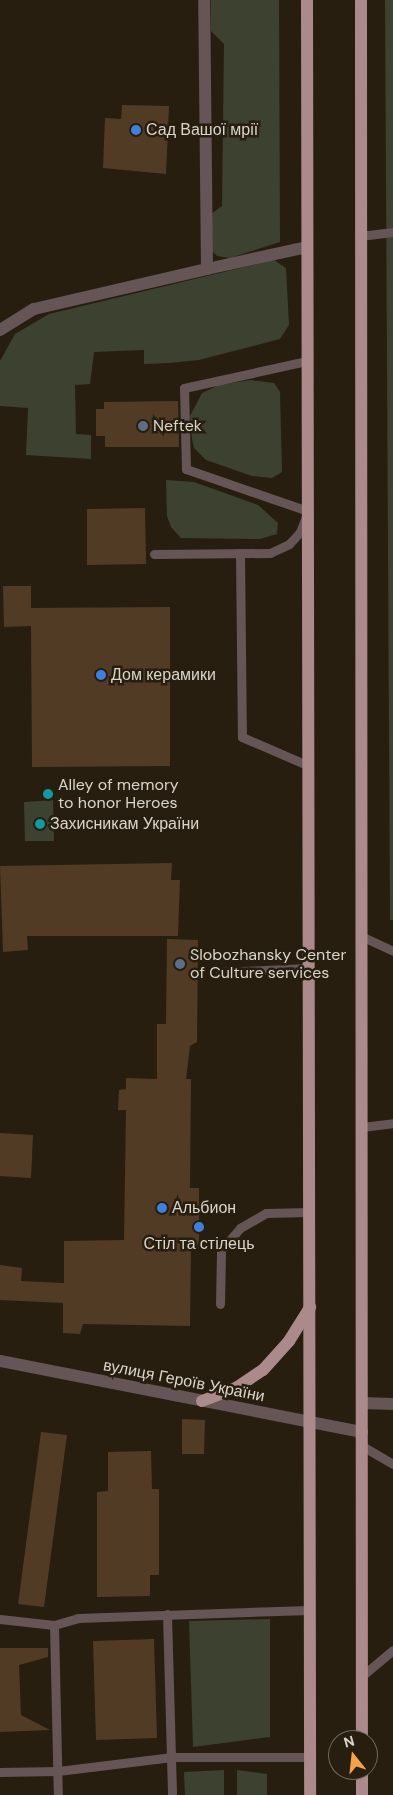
<!DOCTYPE html>
<html>
<head>
<meta charset="utf-8">
<style>
	body { margin:0 }
	#map { position:relative; width:393px; height:1795px; overflow:hidden; background:#271e0f; font-family:"DM Sans",sans-serif }
	div>[style] { position:absolute }
	.green>* { inset:0; background:#3d412f }
	.building>* { inset:0; background:#523b25 }
	.lane>* { height:9px; margin:-4.5px; padding:0 4.5px; transform-origin:4.5px; border-radius:4.5px; background:#655556 }
	.street>* { height:12px; margin:-6px; padding:0 6px; transform-origin:6px; border-radius:6px; background:#655556 }
	.primary>* { height:12px; margin:-6px; padding:0 6px; transform-origin:6px; border-radius:6px; background:#ac8a8c }
	.dots>* { width:14px; height:14px; translate:-50% -50%; box-sizing:border-box; border:2px solid #271e0f; border-radius:50% }
	span { translate:-50% -50%; white-space:nowrap; text-align:center; line-height:1.15; -webkit-text-stroke:5px #271e0f; paint-order:stroke }
	.poi-label { font-size:16px; color:#dad5cb }
	.left { translate:0 -50%; text-align:left }
	.street-label { font-size:16px; color:#dad5cb }
	.north { position:absolute; left:328px; top:1730px; width:50px; height:50px; box-sizing:border-box; background:#271e0f; border:1px solid #6f675a; border-radius:50%; rotate:344deg; font-size:14px; font-weight:700; line-height:20px; text-align:center; color:#dad5cb }
	.north::after { content:''; display:block; margin:auto; width:18px; height:22px; background:#f6a247; clip-path:polygon(50% 0,100% 100%,50% 72%,0 100%) }
</style>
</head>
<body>
<div id="map">
	<div class="green">
		<div style="clip-path:polygon(211px 0,279px 0,280px 242px,230px 258px,217px 256px,212px 251px,207px 217px,222px 206px,224px 44px,211px 31px)"></div>
		<div style="clip-path:polygon(385px 0,393px 0,393px 920px,390px 920px)"></div>
		<div style="clip-path:polygon(274px 260px,286px 268px,289px 325px,280px 339px,199px 360px,169px 363px,144px 364px,144px 350px,94px 352px,90px 384px,75px 385px,76px 434px,91px 435px,91px 459px,26px 455px,28px 408px,0 406px,0 361px,15px 334px,49px 314px)"></div>
		<div style="clip-path:polygon(251px 380px,274px 383px,280px 392px,282px 472px,272px 478px,252px 476px,206px 460px,194px 448px,192px 439px,190px 416px,202px 393px,219px 385px)"></div>
		<div style="clip-path:polygon(166px 480px,194px 482px,258px 505px,278px 523px,277px 534px,260px 539px,181px 538px,171px 527px,167px 516px)"></div>
		<div style="clip-path:polygon(53px 800px,54px 841px,25px 841px,24px 802px)"></div>
		<div style="clip-path:polygon(270px 1619px,270px 1737px,193px 1747px,189px 1621px)"></div>
		<div style="clip-path:polygon(224px 1770px,224px 1795px,185px 1795px,184px 1772px)"></div>
		<div style="clip-path:polygon(237px 1770px,267px 1774px,267px 1795px,237px 1795px)"></div>
	</div>
	<div class="building">
		<div style="clip-path:polygon(122px 105px,169px 106px,166px 174px,103px 168px,105px 118px,121px 119px)"></div>
		<div style="clip-path:polygon(178px 401px,179px 447px,105px 447px,105px 436px,96px 436px,96px 409px,104px 409px,104px 402px)"></div>
		<div style="clip-path:polygon(145px 508px,146px 564px,87px 565px,87px 509px)"></div>
		<div style="clip-path:polygon(3px 586px,31px 586px,31px 608px,170px 607px,170px 766px,32px 767px,31px 626px,4px 627px)"></div>
		<div style="clip-path:polygon(172px 863px,171px 880px,180px 880px,178px 936px,27px 936px,28px 950px,3px 952px,0 866px)"></div>
		<div style="clip-path:polygon(167px 939px,198px 940px,197px 1042px,190px 1046px,186px 1079px,191px 1079px,190px 1188px,199px 1188px,199px 1248px,191px 1249px,190px 1326px,83px 1324px,80px 1334px,63px 1333px,63px 1303px,0 1300px,0 1265px,22px 1268px,21px 1281px,64px 1283px,64px 1241px,124px 1240px,126px 1110px,118px 1110px,119px 1090px,126px 1089px,126px 1078px,157px 1079px,157px 1024px,166px 1024px)"></div>
		<div style="clip-path:polygon(0 1133px,33px 1135px,31px 1178px,0 1176px)"></div>
		<div style="clip-path:polygon(182px 1419px,205px 1420px,204px 1454px,182px 1454px)"></div>
		<div style="clip-path:polygon(41px 1432px,67px 1435px,44px 1607px,18px 1604px)"></div>
		<div style="clip-path:polygon(151px 1451px,152px 1489px,159px 1489px,159px 1575px,150px 1575px,150px 1596px,97px 1597px,97px 1492px,108px 1491px,108px 1452px)"></div>
		<div style="clip-path:polygon(154px 1639px,157px 1738px,96px 1740px,93px 1641px)"></div>
		<div style="clip-path:polygon(0 1648px,48px 1648px,48px 1657px,19px 1665px,21px 1715px,50px 1730px,0 1732px)"></div>
	</div>
	<div class="lane">
		<div style="left:360px;top:236px;width:33px;rotate:-7deg"></div>
		<div style="left:240px;top:553px;width:184px;rotate:89.4deg"></div>
		<div style="left:242px;top:737px;width:71px;rotate:23.3deg"></div>
		<div style="left:154px;top:554px;width:116px;rotate:-0.5deg"></div>
		<div style="left:270px;top:553px;width:21px;rotate:-25deg"></div>
		<div style="left:289px;top:544px;width:16px;rotate:-47deg"></div>
		<div style="left:300px;top:532px;width:22px;rotate:-69deg"></div>
		<div style="left:308px;top:511px;width:129px;rotate:-161deg"></div>
		<div style="left:186px;top:469px;width:81px;rotate:-91.4deg"></div>
		<div style="left:184px;top:388px;width:126px;rotate:-12.4deg"></div>
		<div style="left:361px;top:936px;width:35px;rotate:25deg"></div>
		<div style="left:220px;top:972px;width:88px;rotate:-2.6deg"></div>
		<div style="left:362px;top:1127px;width:31px;rotate:-7deg"></div>
		<div style="left:220px;top:1304px;width:54px;rotate:-88.9deg"></div>
		<div style="left:221px;top:1250px;width:29px;rotate:-49deg"></div>
		<div style="left:240px;top:1228px;width:30px;rotate:-30deg"></div>
		<div style="left:266px;top:1213px;width:43px;rotate:-1.3deg"></div>
		<div style="left:362px;top:1446px;width:36px;rotate:30deg"></div>
		<div style="left:167px;top:1614px;width:181px;rotate:88.4deg"></div>
		<div style="left:0;top:1619px;width:54px;rotate:6.3deg"></div>
		<div style="left:54px;top:1625px;width:25px;rotate:-16deg"></div>
		<div style="left:78px;top:1618px;width:232px;rotate:-2deg"></div>
		<div style="left:54px;top:1625px;width:170px;rotate:88.7deg"></div>
		<div style="left:362px;top:1676px;width:40px;rotate:-40deg"></div>
		<div style="left:0;top:1772px;width:58px;rotate:-1deg"></div>
		<div style="left:58px;top:1771px;width:115px;rotate:-7deg"></div>
		<div style="left:172px;top:1757px;width:138px"></div>
	</div>
	<div class="street">
		<div style="left:207px;top:269px;width:102px;rotate:-12.4deg"></div>
		<div style="left:0;top:330px;width:40px;rotate:-32deg"></div>
		<div style="left:34px;top:309px;width:178px;rotate:-13deg"></div>
		<div style="left:207px;top:269px;width:269px;rotate:-90.6deg"></div>
		<div style="left:0;top:1361px;width:369px;rotate:11.1deg"></div>
		<div style="left:362px;top:1403px;width:31px;rotate:2deg"></div>
	</div>
	<div class="primary">
		<div style="left:307px;top:0;width:1795px;rotate:89.9deg"></div>
		<div style="left:361px;top:0;width:1740px;rotate:89.97deg"></div>
		<div style="left:202px;top:1401px;width:36px;rotate:-21deg"></div>
		<div style="left:236px;top:1388px;width:32px;rotate:-34deg"></div>
		<div style="left:263px;top:1370px;width:39px;rotate:-48deg"></div>
		<div style="left:289px;top:1341px;width:40px;rotate:-58deg"></div>
		<div style="left:362px;top:1795px;width:25px;rotate:-90deg"></div>
	</div>
	<div class="dots">
		<div style="left:136px;top:130px;background:#3f7fe0"></div>
		<div style="left:143px;top:426px;background:#5c6f8a"></div>
		<div style="left:101px;top:675px;background:#3f7fe0"></div>
		<div style="left:48px;top:794px;background:#0f9aa8"></div>
		<div style="left:40px;top:824px;background:#0f9aa8"></div>
		<div style="left:180px;top:964px;background:#5c6f8a"></div>
		<div style="left:162px;top:1208px;background:#3f7fe0"></div>
		<div style="left:199px;top:1227px;background:#3f7fe0"></div>
	</div>
	<div class="poi-label">
		<span class="left" style="left:146px;top:130px">Сад Вашої мрії</span>
		<span class="left" style="left:153px;top:426px">Neftek</span>
		<span class="left" style="left:111px;top:675px">Дом керамики</span>
		<span class="left" style="left:58px;top:794px">Alley of memory<br>to honor Heroes</span>
		<span class="left" style="left:50px;top:824px">Захисникам України</span>
		<span class="left" style="left:190px;top:964px">Slobozhansky Center<br>of Culture services</span>
		<span class="left" style="left:172px;top:1208px">Альбион</span>
		<span style="left:199px;top:1244px">Стіл та стілець</span>
	</div>
	<div class="street-label">
		<span style="left:184px;top:1381px;rotate:11deg">вулиця Героїв України</span>
	</div>
	<div class="north">N</div>
</div>
</body>
</html>
